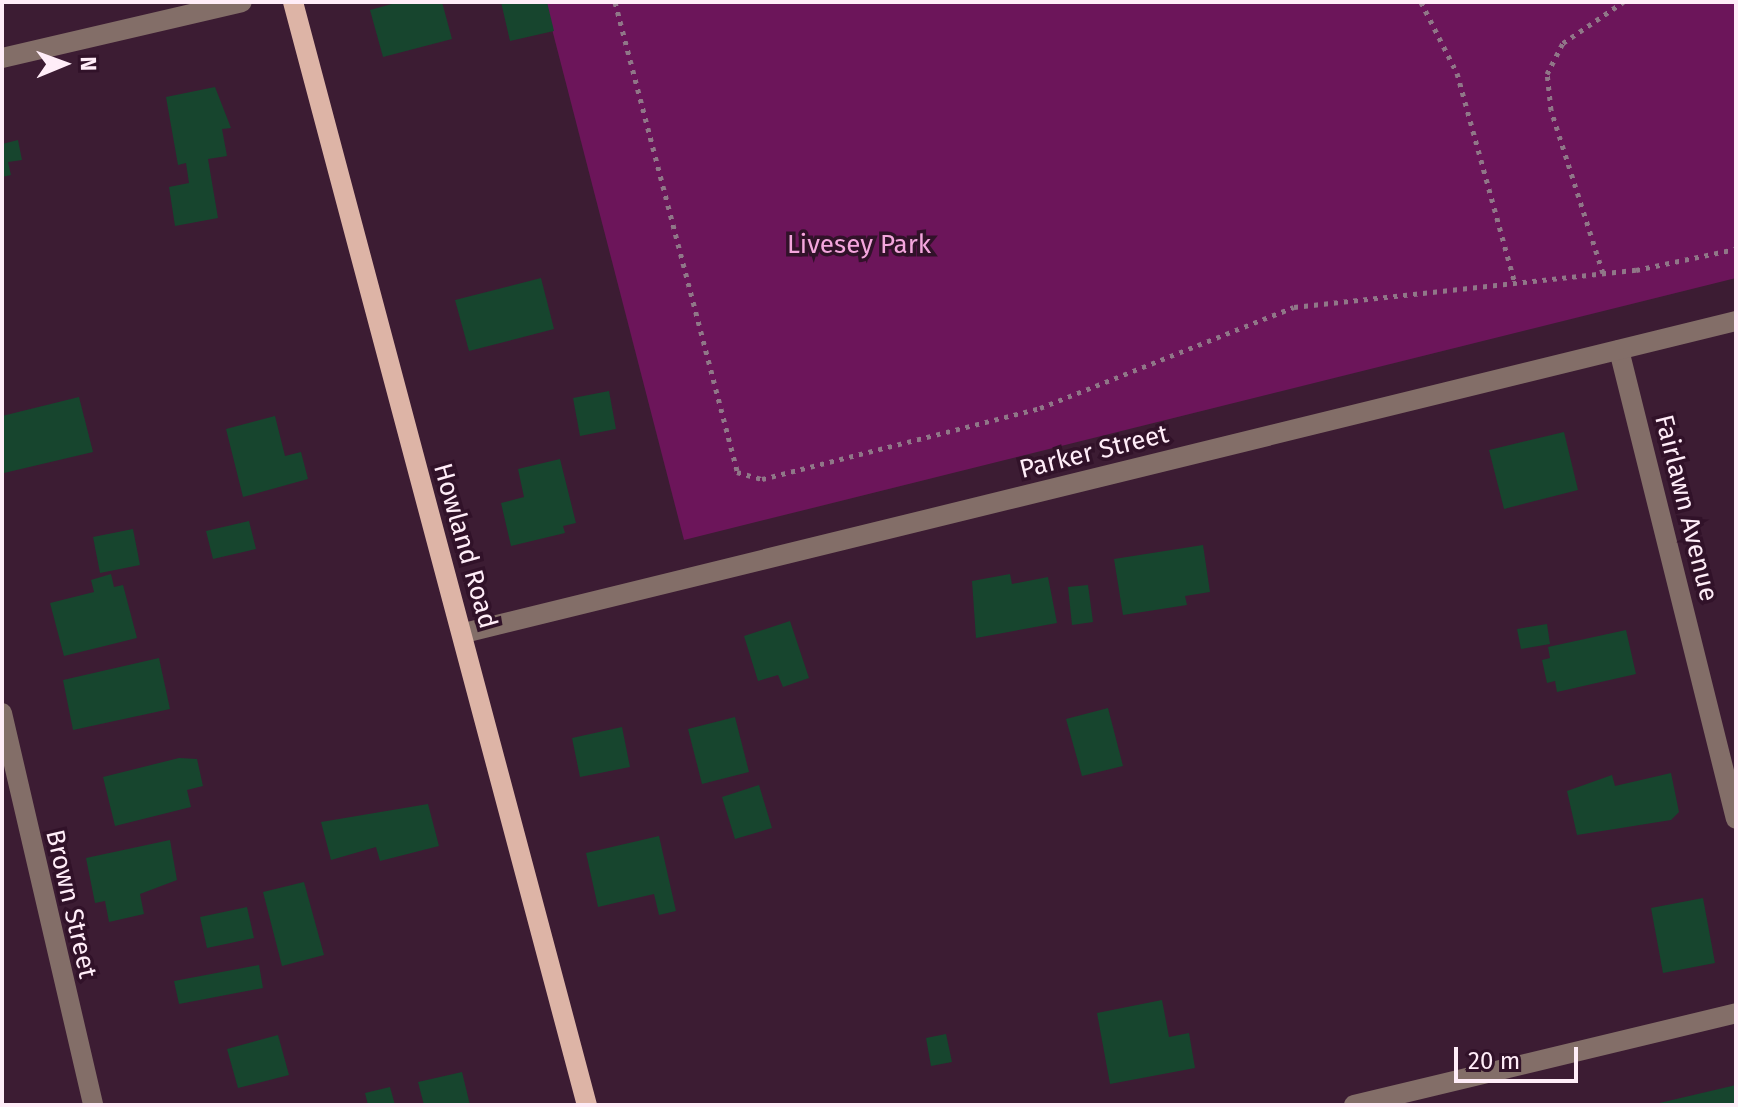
<!DOCTYPE html>
<html>
<head>
<meta charset="utf-8">
<style>
	body { margin:0 }
	#map { position:relative; width:1738px; height:1107px; overflow:hidden; background:#3c1c33; font-family:"Fira Sans",sans-serif }
	div>[style] { position:absolute }
	.green>* { inset:0; background:#6c155a }
	.building>* { inset:0; background:#17452e }
	.path>* { height:5px; margin-top:-2.5px; transform-origin:0; background:repeating-linear-gradient(90deg,#907788 0 4px,transparent 0 10px) }
	.minor>* { height:20px; margin:-10px; padding:0 10px; transform-origin:10px; border-radius:10px; background:#836e68 }
	.major>* { height:20px; margin:-10px; padding:0 10px; transform-origin:10px; border-radius:10px; background:#ddb4a6 }
	span { translate:-50% -50%; white-space:nowrap; text-align:center; line-height:1.15; -webkit-text-stroke:7px #311229; paint-order:stroke }
	.park-label { font-size:26px; color:#f4a6dd }
	.street-label { font-size:26px; color:#ffedf8 }
	.frame { position:absolute; inset:0; border:4px solid #ffedf8; pointer-events:none }
	.north { position:absolute; left:24px; top:24px; width:80px; height:80px; -webkit-text-stroke:6px #311229; paint-order:stroke; rotate:89deg; font-size:22px; font-weight:700; line-height:32px; text-align:center; color:#ffedf8 }
	.north::after { content:''; display:block; margin:auto; width:28px; height:36px; background:#ffedf8; clip-path:polygon(50% 0,100% 100%,50% 72%,0 100%) }
	.scale { position:absolute; left:1454px; top:1047px; width:124px; height:36px; box-sizing:border-box; border:4px solid #ffedf8; border-top:0; padding-left:10px; font-size:24px; line-height:28px; white-space:nowrap; color:#ffedf8; -webkit-text-stroke:6px #311229; paint-order:stroke }
</style>
</head>
<body>
<div id="map">
	<div class="green">
		<div style="clip-path:polygon(545px 2px,1736px 2px,1736px 278px,684px 540px)"></div>
	</div>
	<div class="building">
		<div style="clip-path:polygon(399px 2px,442px 2px,452px 39px,383px 57px,370px 10px)"></div>
		<div style="clip-path:polygon(501px 2px,547px 2px,554px 31px,510px 41px)"></div>
		<div style="clip-path:polygon(215px 87px,231px 128px,222px 129px,227px 156px,208px 159px,218px 218px,175px 226px,169px 187px,189px 183px,186px 163px,178px 165px,166px 97px)"></div>
		<div style="clip-path:polygon(18px 140px,22px 160px,8px 162px,11px 175px,2px 177px,2px 144px)"></div>
		<div style="clip-path:polygon(541px 278px,554px 329px,469px 351px,455px 300px)"></div>
		<div style="clip-path:polygon(609px 391px,616px 429px,580px 436px,573px 398px)"></div>
		<div style="clip-path:polygon(79px 397px,93px 452px,4px 473px,2px 416px)"></div>
		<div style="clip-path:polygon(275px 416px,285px 456px,301px 452px,308px 479px,243px 497px,226px 429px)"></div>
		<div style="clip-path:polygon(1564px 432px,1578px 490px,1504px 509px,1489px 450px)"></div>
		<div style="clip-path:polygon(560px 459px,576px 523px,563px 526px,565px 533px,511px 546px,501px 503px,524px 497px,518px 469px)"></div>
		<div style="clip-path:polygon(249px 521px,256px 549px,213px 559px,206px 531px)"></div>
		<div style="clip-path:polygon(133px 529px,140px 565px,100px 573px,93px 537px)"></div>
		<div style="clip-path:polygon(1203px 545px,1210px 592px,1185px 596px,1187px 605px,1123px 615px,1114px 559px)"></div>
		<div style="clip-path:polygon(111px 574px,114px 587px,123px 585px,137px 638px,64px 656px,50px 603px,94px 592px,91px 580px)"></div>
		<div style="clip-path:polygon(1010px 574px,1012px 584px,1048px 577px,1057px 623px,976px 638px,972px 581px)"></div>
		<div style="clip-path:polygon(1088px 585px,1093px 622px,1072px 625px,1068px 587px)"></div>
		<div style="clip-path:polygon(790px 621px,809px 678px,783px 687px,778px 675px,758px 681px,744px 636px)"></div>
		<div style="clip-path:polygon(1547px 624px,1550px 644px,1521px 649px,1517px 629px)"></div>
		<div style="clip-path:polygon(1626px 630px,1636px 674px,1557px 692px,1555px 681px,1547px 683px,1542px 660px,1550px 658px,1548px 647px)"></div>
		<div style="clip-path:polygon(159px 658px,170px 709px,73px 730px,63px 680px)"></div>
		<div style="clip-path:polygon(1108px 708px,1123px 766px,1082px 776px,1066px 719px)"></div>
		<div style="clip-path:polygon(735px 717px,749px 772px,702px 784px,688px 729px)"></div>
		<div style="clip-path:polygon(622px 727px,630px 767px,580px 777px,572px 738px)"></div>
		<div style="clip-path:polygon(179px 758px,197px 759px,203px 786px,187px 790px,191px 807px,115px 826px,103px 777px)"></div>
		<div style="clip-path:polygon(1671px 773px,1679px 812px,1671px 820px,1577px 835px,1567px 791px,1612px 775px,1615px 786px)"></div>
		<div style="clip-path:polygon(759px 785px,772px 828px,735px 839px,722px 797px)"></div>
		<div style="clip-path:polygon(428px 804px,439px 846px,380px 861px,376px 847px,331px 860px,321px 822px)"></div>
		<div style="clip-path:polygon(659px 836px,676px 911px,659px 915px,654px 894px,598px 907px,586px 853px)"></div>
		<div style="clip-path:polygon(170px 840px,177px 880px,140px 894px,144px 914px,109px 922px,105px 901px,95px 903px,86px 858px)"></div>
		<div style="clip-path:polygon(304px 882px,324px 955px,282px 966px,263px 892px)"></div>
		<div style="clip-path:polygon(1703px 898px,1715px 963px,1663px 973px,1651px 908px)"></div>
		<div style="clip-path:polygon(247px 907px,254px 938px,207px 948px,200px 917px)"></div>
		<div style="clip-path:polygon(259px 965px,263px 988px,179px 1004px,174px 981px)"></div>
		<div style="clip-path:polygon(1162px 1000px,1169px 1037px,1189px 1033px,1195px 1068px,1110px 1084px,1097px 1013px)"></div>
		<div style="clip-path:polygon(946px 1034px,952px 1062px,931px 1066px,926px 1038px)"></div>
		<div style="clip-path:polygon(278px 1035px,289px 1075px,238px 1088px,227px 1049px)"></div>
		<div style="clip-path:polygon(462px 1072px,470px 1105px,424px 1105px,418px 1082px)"></div>
		<div style="clip-path:polygon(1736px 1085px,1736px 1105px,1656px 1105px,1655px 1104px)"></div>
		<div style="clip-path:polygon(390px 1087px,395px 1105px,368px 1105px,365px 1093px)"></div>
	</div>
	<div class="path">
		<div style="left:615px;top:2px;width:486px;rotate:75.4deg"></div>
		<div style="left:737px;top:472px;width:26px;rotate:16deg"></div>
		<div style="left:762px;top:479px;width:287px;rotate:-14.3deg"></div>
		<div style="left:1040px;top:408px;width:273px;rotate:-21.7deg"></div>
		<div style="left:1294px;top:307px;width:344px;rotate:-6.2deg"></div>
		<div style="left:1636px;top:270px;width:102px;rotate:-11.9deg"></div>
		<div style="left:1421px;top:2px;width:80px;rotate:63.1deg"></div>
		<div style="left:1457px;top:73px;width:215px;rotate:74.6deg"></div>
		<div style="left:1603px;top:273px;width:171px;rotate:-107.7deg"></div>
		<div style="left:1551px;top:110px;width:36px;rotate:-96deg"></div>
		<div style="left:1547px;top:74px;width:35px;rotate:-63deg"></div>
		<div style="left:1563px;top:43px;width:73px;rotate:-34.3deg"></div>
	</div>
	<div class="minor">
		<div style="left:2px;top:58px;width:246px;rotate:-13.1deg"></div>
		<div style="left:1619px;top:350px;width:483px;rotate:76deg"></div>
		<div style="left:464px;top:633px;width:1310px;rotate:-13.78deg"></div>
		<div style="left:2px;top:713px;width:402px;rotate:76.9deg"></div>
		<div style="left:1354px;top:1105px;width:393px;rotate:-13.5deg"></div>
	</div>
	<div class="major">
		<div style="left:293px;top:2px;width:1142px;rotate:75.08deg"></div>
	</div>
	<div class="park-label">
		<span style="left:859px;top:245px">Livesey Park</span>
	</div>
	<div class="street-label">
		<span style="left:1094px;top:452px;rotate:-14deg">Parker Street</span>
		<span style="left:1686px;top:508px;rotate:76deg">Fairlawn Avenue</span>
		<span style="left:465px;top:546px;rotate:74deg">Howland Road</span>
		<span style="left:71px;top:904px;rotate:77deg">Brown Street</span>
	</div>
	<div class="frame"></div>
	<div class="north">N</div>
	<div class="scale">20 m</div>
</div>
</body>
</html>
